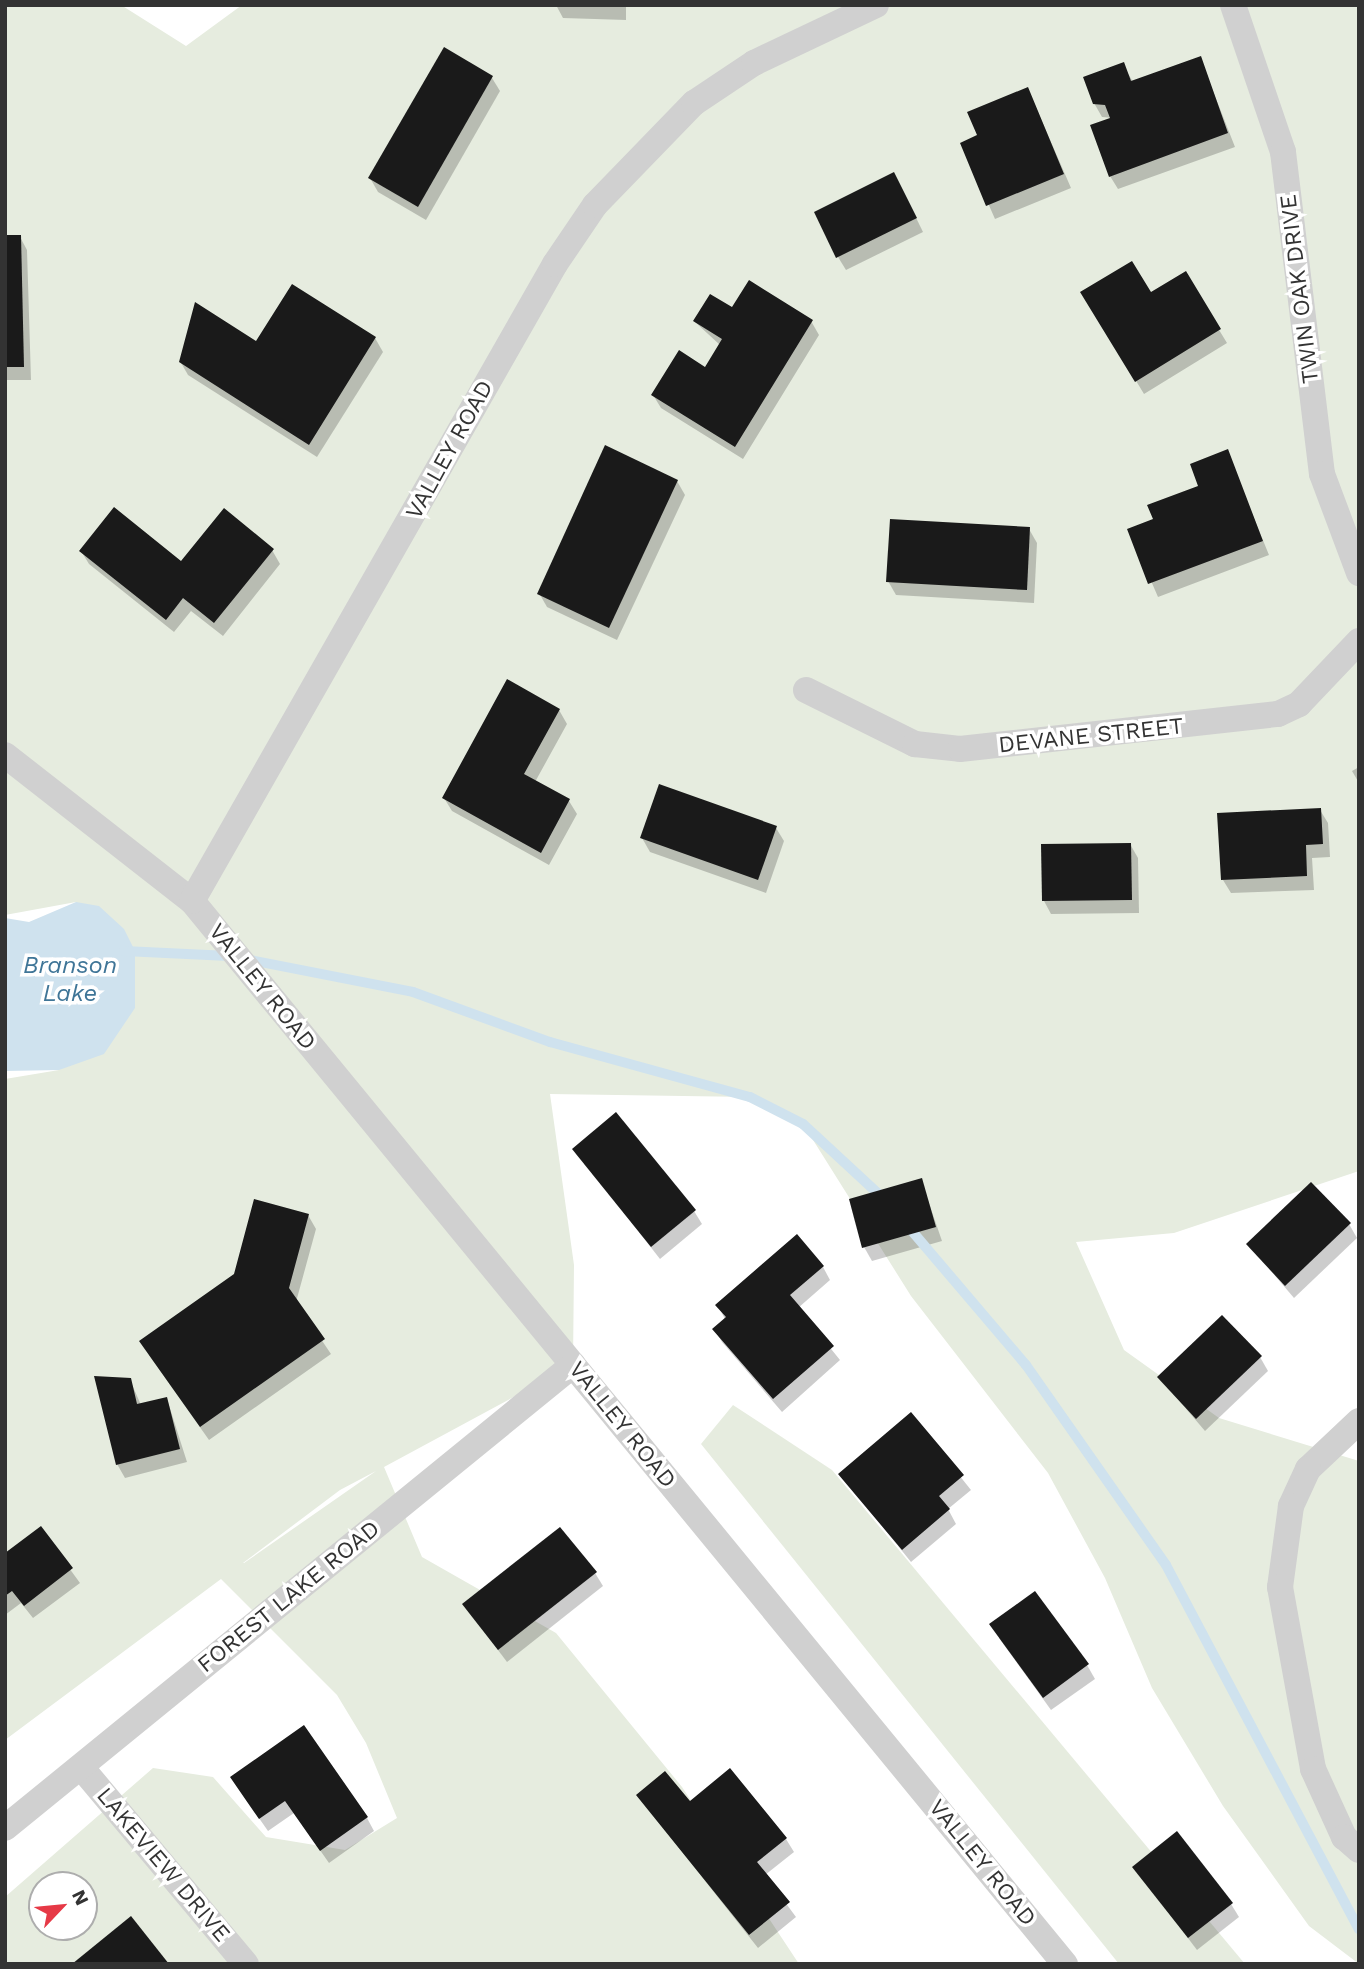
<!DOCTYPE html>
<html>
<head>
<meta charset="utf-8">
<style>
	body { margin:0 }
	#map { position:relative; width:1364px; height:1969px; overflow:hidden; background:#fff; font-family:"Work Sans",sans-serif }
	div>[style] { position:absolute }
	.green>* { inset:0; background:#e6ecdf }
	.water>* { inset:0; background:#cfe2ee }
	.shadow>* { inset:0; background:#0003 }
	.stream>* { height:10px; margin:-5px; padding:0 5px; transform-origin:5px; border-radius:5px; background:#cfe2ee }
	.building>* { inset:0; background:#1a1a1a }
	.minor>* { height:26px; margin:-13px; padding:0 13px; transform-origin:13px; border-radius:13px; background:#d0d0d0 }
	span { translate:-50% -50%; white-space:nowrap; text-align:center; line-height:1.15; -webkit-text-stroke:7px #fff; paint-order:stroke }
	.street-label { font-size:23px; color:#333 }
	.water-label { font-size:24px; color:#3f7597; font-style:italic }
	.frame { position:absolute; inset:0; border:7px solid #333; pointer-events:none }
	.north { position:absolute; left:28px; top:1871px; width:70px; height:70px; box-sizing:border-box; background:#fff; border:2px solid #adadad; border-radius:50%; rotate:64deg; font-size:19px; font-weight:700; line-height:28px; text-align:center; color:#333 }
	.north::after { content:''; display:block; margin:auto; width:24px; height:32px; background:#e63946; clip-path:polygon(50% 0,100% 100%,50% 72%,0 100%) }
</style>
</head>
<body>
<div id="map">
	<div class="green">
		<div style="clip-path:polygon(evenodd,5px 5px,121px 5px,186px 46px,242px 5px,1359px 5px,1359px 1171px,1174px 1233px,1076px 1242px,1124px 1350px,1219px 1418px,1359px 1461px,1359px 1964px,1309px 1926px,1223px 1806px,1152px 1688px,1105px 1578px,1048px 1473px,911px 1296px,803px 1124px,750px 1097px,550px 1094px,574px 1265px,573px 1365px,384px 1467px,422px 1557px,556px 1633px,682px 1787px,799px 1964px,5px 1964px,5px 1897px,153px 1768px,213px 1777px,266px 1837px,345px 1850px,397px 1818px,366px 1743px,337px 1695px,221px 1579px,5px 1740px,5px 1079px,59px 1070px,76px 902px,5px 915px,5px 5px,376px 1471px,244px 1563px,243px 1563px,340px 1490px,376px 1471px,5px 5px,42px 1885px,84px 1885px,84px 1927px,42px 1927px,42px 1885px)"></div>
		<div style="clip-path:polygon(733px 1405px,832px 1470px,1245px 1964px,1119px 1964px,701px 1444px)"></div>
	</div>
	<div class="water">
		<div style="clip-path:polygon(76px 902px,99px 906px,124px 929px,135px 951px,135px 1008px,104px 1054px,59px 1070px,5px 1071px,5px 918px,29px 922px)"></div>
	</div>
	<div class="shadow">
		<div style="clip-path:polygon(556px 5px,626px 5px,626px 20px,563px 18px)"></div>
		<div style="clip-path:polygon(444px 50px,492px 78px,500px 91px,426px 220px,378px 192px,370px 178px)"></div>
		<div style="clip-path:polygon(1200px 58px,1235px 147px,1118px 189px,1110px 176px,1114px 118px,1102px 117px,1094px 103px,1123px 65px,1133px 82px)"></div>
		<div style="clip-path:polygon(1028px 89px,1071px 188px,995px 219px,962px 144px,980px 136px)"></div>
		<div style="clip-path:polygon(901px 187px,923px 232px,846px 270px,838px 257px)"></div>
		<div style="clip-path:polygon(5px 237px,20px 237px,27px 250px,31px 380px,5px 380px)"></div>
		<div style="clip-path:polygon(1185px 274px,1227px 343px,1144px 394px,1083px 293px,1151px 295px)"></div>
		<div style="clip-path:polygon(733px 310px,811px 321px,819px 335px,743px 459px,661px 408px,653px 395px,705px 369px,720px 345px,695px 322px)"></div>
		<div style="clip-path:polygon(375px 338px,383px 352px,317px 457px,188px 375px,180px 361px,256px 343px)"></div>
		<div style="clip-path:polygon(1227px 452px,1269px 555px,1158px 597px,1129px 530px,1155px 520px,1200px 487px)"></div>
		<div style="clip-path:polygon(677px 481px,685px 495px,617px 640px,547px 607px,539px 593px)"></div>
		<div style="clip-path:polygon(1029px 529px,1037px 543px,1034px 603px,896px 595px,888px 581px)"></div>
		<div style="clip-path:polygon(272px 550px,280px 564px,223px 636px,191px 611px,174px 632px,89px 564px,81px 551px,181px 563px)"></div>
		<div style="clip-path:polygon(559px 710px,567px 724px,535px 782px,569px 801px,577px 814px,549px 865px,452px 811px,444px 798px)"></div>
		<div style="clip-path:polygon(1359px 767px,1359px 783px,1352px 771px)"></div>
		<div style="clip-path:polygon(1320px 810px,1328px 823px,1330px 857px,1312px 858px,1314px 890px,1231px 893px,1223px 880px)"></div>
		<div style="clip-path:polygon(776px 828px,784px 841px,766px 893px,650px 852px,642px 838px)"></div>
		<div style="clip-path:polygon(1130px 844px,1138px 858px,1139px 913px,1051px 914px,1044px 901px)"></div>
		<div style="clip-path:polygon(574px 1149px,694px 1211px,702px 1224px,660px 1259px)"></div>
		<div style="clip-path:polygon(921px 1180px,942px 1241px,872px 1261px,864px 1247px)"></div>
		<div style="clip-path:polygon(308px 1215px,316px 1229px,296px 1302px,331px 1354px,209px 1440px,149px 1355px)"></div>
		<div style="clip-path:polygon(1349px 1224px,1357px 1238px,1294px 1298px,1248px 1244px)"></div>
		<div style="clip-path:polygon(823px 1267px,830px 1280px,798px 1308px,840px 1360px,782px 1412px,722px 1342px,714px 1329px,725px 1319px,718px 1306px)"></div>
		<div style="clip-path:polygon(1260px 1357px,1268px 1371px,1205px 1431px,1159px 1377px)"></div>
		<div style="clip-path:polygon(130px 1380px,141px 1405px,167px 1399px,187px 1462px,125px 1478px,117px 1464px)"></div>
		<div style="clip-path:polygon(911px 1415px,971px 1490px,948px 1509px,956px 1524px,911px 1562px,841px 1475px)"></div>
		<div style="clip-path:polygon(40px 1528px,80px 1583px,33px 1618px,21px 1603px,5px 1615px,5px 1556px)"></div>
		<div style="clip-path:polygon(595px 1573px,603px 1586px,507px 1662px,464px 1605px)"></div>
		<div style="clip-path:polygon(999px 1638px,1087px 1665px,1095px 1679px,1051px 1710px)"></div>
		<div style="clip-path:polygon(240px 1791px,367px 1818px,374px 1831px,329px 1863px,294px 1813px,268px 1831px)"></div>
		<div style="clip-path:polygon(638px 1796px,690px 1804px,786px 1839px,794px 1852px,765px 1875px,796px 1917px,758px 1948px)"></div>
		<div style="clip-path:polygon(1134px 1867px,1231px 1904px,1239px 1917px,1197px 1950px)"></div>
	</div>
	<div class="stream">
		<div style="left:124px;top:951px;width:105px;rotate:2.7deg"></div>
		<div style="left:245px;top:959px;width:171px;rotate:11.1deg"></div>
		<div style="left:413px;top:992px;width:146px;rotate:20.1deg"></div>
		<div style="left:550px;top:1042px;width:207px;rotate:15.4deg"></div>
		<div style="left:750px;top:1097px;width:59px;rotate:27deg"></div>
		<div style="left:803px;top:1124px;width:110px;rotate:42.8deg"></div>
		<div style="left:906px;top:1224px;width:185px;rotate:49.6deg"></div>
		<div style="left:1026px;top:1365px;width:244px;rotate:55deg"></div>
		<div style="left:1166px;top:1565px;width:412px;rotate:62.1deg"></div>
	</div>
	<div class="building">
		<div style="clip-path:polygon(444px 47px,493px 76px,418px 207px,368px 178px)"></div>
		<div style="clip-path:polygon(1201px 56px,1228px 133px,1109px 177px,1090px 125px,1110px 118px,1105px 105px,1093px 104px,1083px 77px,1124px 62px,1131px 81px)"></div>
		<div style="clip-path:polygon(1028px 87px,1064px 174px,986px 206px,960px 143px,977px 135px,967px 112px)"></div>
		<div style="clip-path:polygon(894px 172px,917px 218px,836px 258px,814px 212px)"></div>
		<div style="clip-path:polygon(5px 235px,21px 235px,24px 367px,5px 367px)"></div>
		<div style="clip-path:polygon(1132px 261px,1151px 292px,1186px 271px,1221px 329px,1135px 382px,1080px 292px)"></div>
		<div style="clip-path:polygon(749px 280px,813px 320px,735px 447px,651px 395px,679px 350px,705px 367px,722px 339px,693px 321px,710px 294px,732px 307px)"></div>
		<div style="clip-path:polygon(292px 284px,376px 337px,309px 445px,179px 362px,195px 302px,256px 341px)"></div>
		<div style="clip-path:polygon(605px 445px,678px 480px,609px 628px,537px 594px)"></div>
		<div style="clip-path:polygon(1228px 449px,1263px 541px,1148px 584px,1127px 529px,1153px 519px,1147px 505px,1198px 486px,1190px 464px)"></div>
		<div style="clip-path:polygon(114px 507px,181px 561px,224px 508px,274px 549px,214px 623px,183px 598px,166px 620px,79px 551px)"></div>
		<div style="clip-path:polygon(890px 519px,1030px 527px,1027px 590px,886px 582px)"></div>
		<div style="clip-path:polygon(507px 679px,560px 709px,524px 774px,570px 799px,541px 853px,442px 798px)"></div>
		<div style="clip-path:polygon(659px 784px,777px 826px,758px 880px,640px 838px)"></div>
		<div style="clip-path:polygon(1321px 808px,1323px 844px,1306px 845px,1307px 876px,1221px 880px,1217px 813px)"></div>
		<div style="clip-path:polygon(1131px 843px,1132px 900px,1042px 901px,1041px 844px)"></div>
		<div style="clip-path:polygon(616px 1112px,696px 1210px,651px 1247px,572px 1149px)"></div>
		<div style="clip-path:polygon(922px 1178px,936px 1227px,862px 1248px,849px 1199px)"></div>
		<div style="clip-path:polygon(1311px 1182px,1351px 1223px,1285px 1286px,1246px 1244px)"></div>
		<div style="clip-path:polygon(254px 1199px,309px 1214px,289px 1288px,325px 1339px,200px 1427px,139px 1341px,234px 1274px)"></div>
		<div style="clip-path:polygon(797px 1234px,824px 1266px,790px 1295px,834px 1346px,773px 1399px,712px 1329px,726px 1317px,715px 1305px)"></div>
		<div style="clip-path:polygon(1222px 1315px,1262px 1356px,1196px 1419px,1157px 1377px)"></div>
		<div style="clip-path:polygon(94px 1376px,131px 1378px,137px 1404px,167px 1397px,180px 1449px,116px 1465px)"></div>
		<div style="clip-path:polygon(911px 1412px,964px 1475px,939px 1496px,950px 1509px,902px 1550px,838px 1474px)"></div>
		<div style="clip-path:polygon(41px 1526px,73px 1568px,24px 1606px,12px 1591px,5px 1596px,5px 1553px)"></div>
		<div style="clip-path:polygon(560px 1527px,597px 1572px,498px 1650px,462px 1604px)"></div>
		<div style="clip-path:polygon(1035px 1591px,1089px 1664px,1043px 1698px,989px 1624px)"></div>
		<div style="clip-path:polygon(304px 1725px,368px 1817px,320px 1851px,285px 1801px,259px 1819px,230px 1777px)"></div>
		<div style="clip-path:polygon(730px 1768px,787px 1838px,757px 1862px,790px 1902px,749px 1935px,636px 1795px,665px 1771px,690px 1801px)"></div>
		<div style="clip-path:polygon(1177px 1831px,1233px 1903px,1188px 1938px,1132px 1867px)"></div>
		<div style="clip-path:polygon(131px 1916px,169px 1964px,72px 1964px)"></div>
	</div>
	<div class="minor">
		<div style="left:1233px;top:5px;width:155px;rotate:71.2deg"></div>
		<div style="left:1283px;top:152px;width:324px;rotate:83.1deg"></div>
		<div style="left:1322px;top:474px;width:106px;rotate:69.5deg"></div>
		<div style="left:806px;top:690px;width:122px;rotate:26.4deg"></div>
		<div style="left:915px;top:744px;width:45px;rotate:6.3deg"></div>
		<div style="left:960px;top:749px;width:320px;rotate:-6.3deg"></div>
		<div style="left:1278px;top:714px;width:23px;rotate:-25deg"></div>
		<div style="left:1299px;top:704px;width:87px;rotate:-46.4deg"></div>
		<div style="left:5px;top:755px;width:237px;rotate:38deg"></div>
		<div style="left:192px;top:901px;width:1376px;rotate:50.61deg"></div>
		<div style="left:192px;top:901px;width:733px;rotate:-60.32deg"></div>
		<div style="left:555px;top:264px;width:71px;rotate:-55.9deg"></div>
		<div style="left:595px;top:205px;width:142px;rotate:-45.9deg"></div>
		<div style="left:694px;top:103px;width:72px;rotate:-33.7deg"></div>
		<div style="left:754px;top:63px;width:135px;rotate:-25.4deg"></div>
		<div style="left:1359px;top:1421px;width:70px;rotate:136.7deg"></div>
		<div style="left:1308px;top:1469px;width:41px;rotate:114.7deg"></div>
		<div style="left:1291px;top:1506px;width:82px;rotate:97.7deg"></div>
		<div style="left:1280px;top:1587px;width:185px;rotate:79.7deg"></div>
		<div style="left:1313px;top:1769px;width:75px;rotate:65.5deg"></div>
		<div style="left:1344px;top:1837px;width:20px;rotate:41deg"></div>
		<div style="left:81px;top:1767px;width:257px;rotate:50.1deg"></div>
		<div style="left:5px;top:1828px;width:733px;rotate:-39.18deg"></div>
	</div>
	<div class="street-label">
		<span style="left:1300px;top:289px;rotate:-97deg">TWIN OAK DRIVE</span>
		<span style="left:450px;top:450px;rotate:-61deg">VALLEY ROAD</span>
		<span style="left:1091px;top:736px;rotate:-6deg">DEVANE STREET</span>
		<span style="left:262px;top:987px;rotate:51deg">VALLEY ROAD</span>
		<span style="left:622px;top:1425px;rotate:51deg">VALLEY ROAD</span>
		<span style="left:289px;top:1597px;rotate:-39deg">FOREST LAKE ROAD</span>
		<span style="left:982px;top:1863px;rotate:51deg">VALLEY ROAD</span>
		<span style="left:163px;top:1865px;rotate:50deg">LAKEVIEW DRIVE</span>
	</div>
	<div class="water-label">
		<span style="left:70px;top:980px">Branson<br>Lake</span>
	</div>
	<div class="frame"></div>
	<div class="north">N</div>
</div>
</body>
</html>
